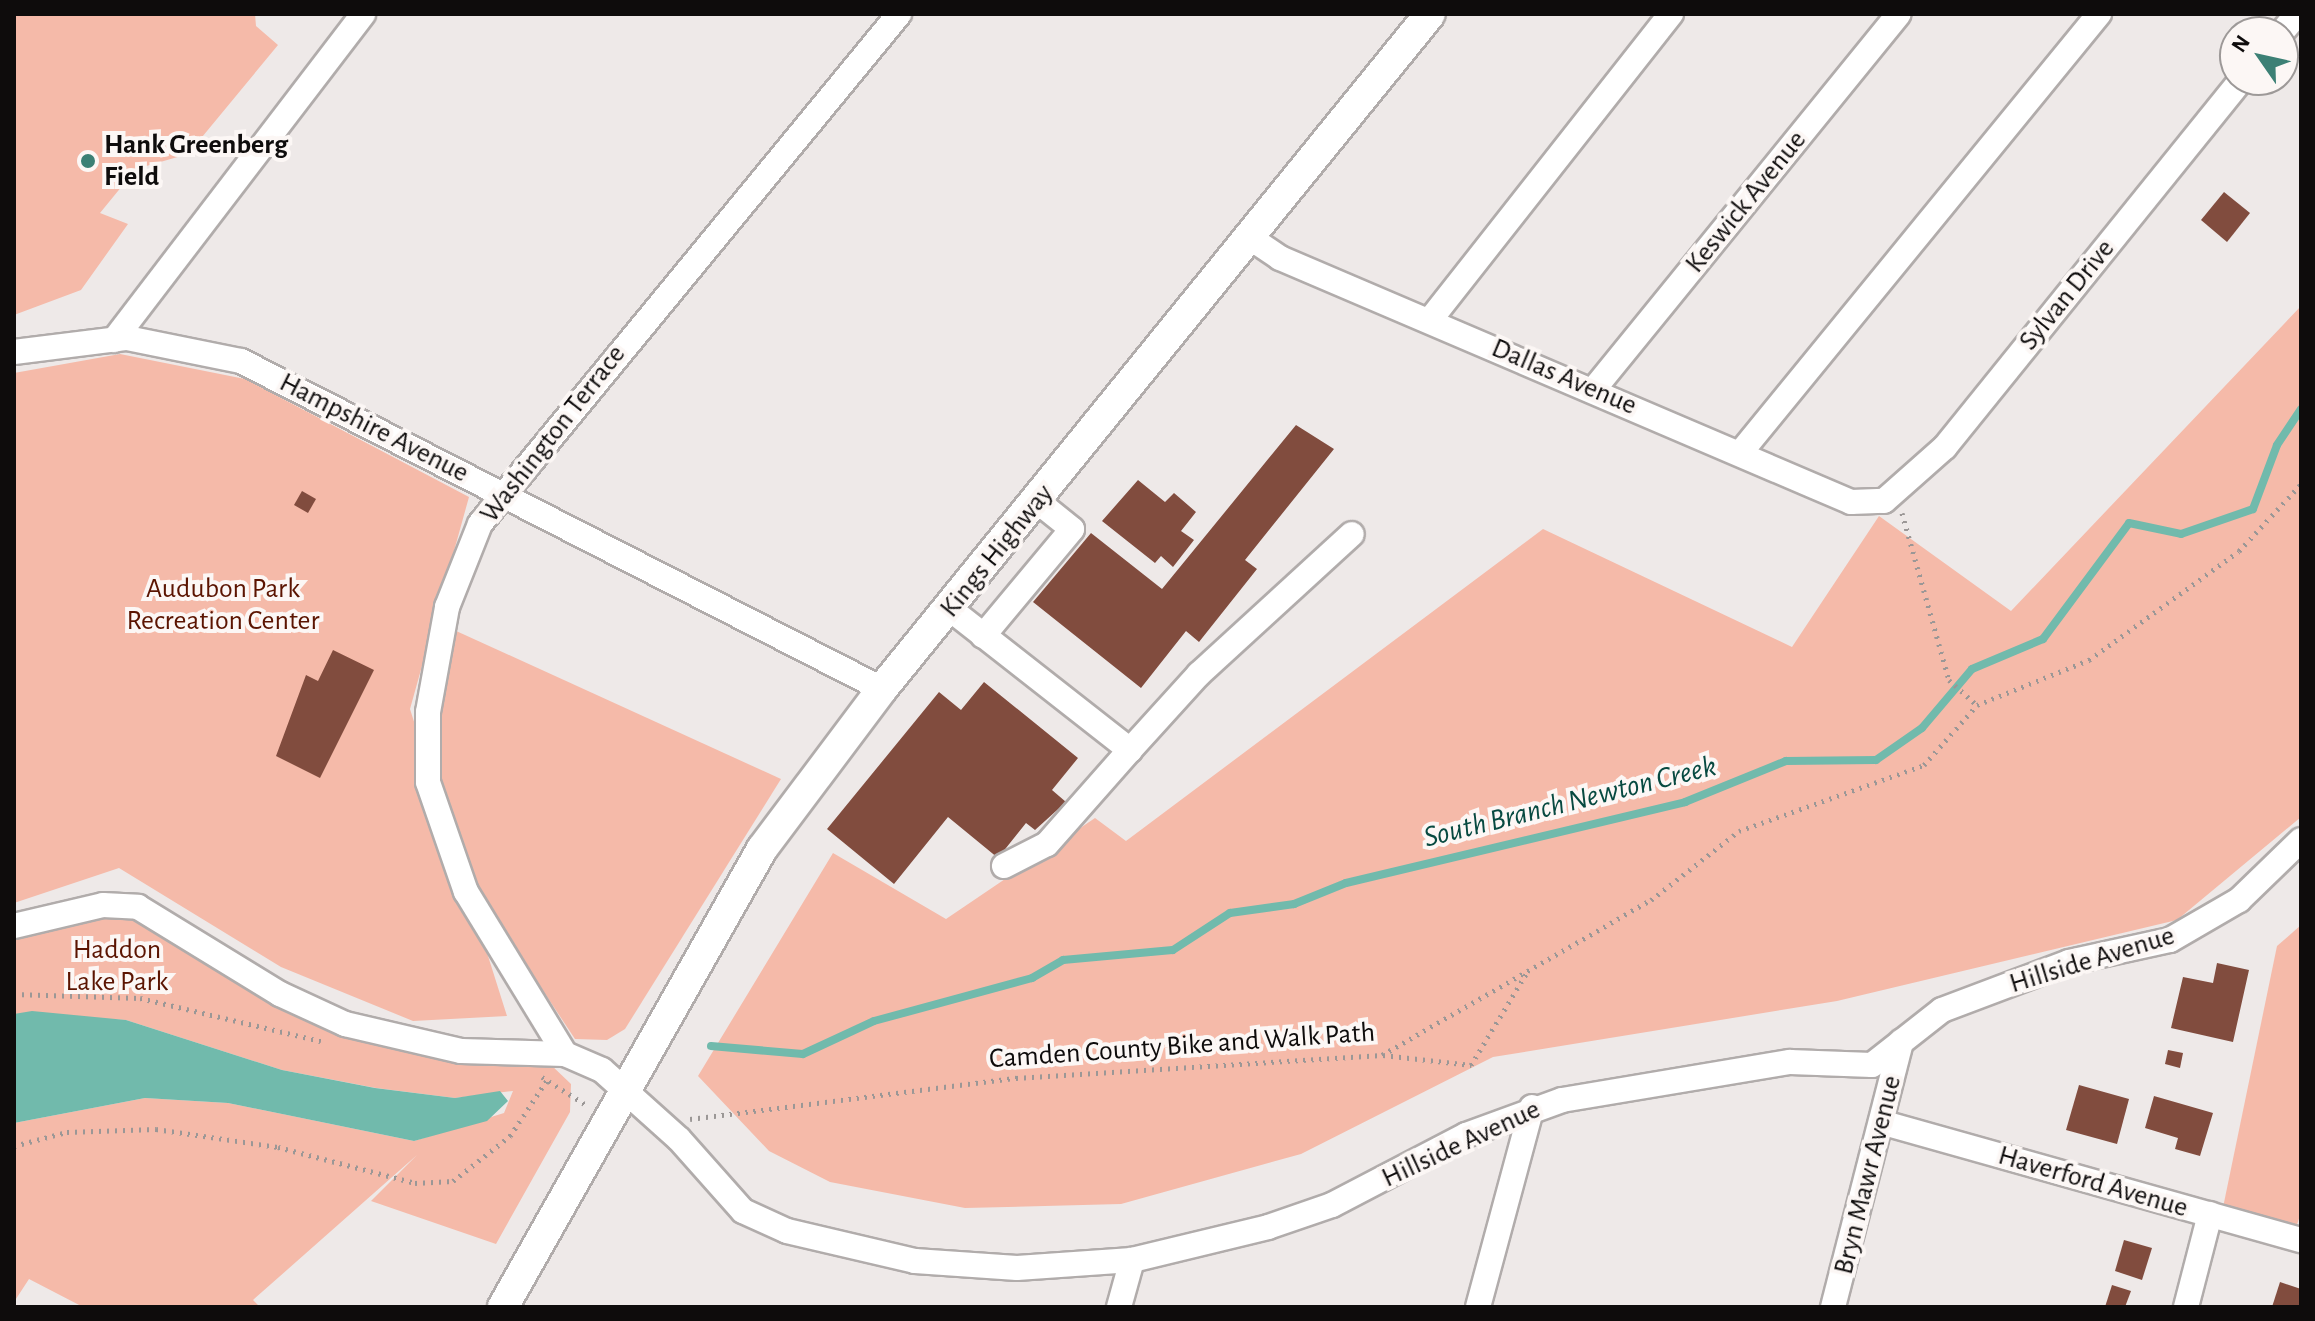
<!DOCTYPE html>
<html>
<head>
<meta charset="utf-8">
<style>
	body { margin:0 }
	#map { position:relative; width:2315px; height:1321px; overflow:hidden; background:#eee9e8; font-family:"Alegreya Sans",sans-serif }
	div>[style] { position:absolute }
	.green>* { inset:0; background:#f5baa9 }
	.water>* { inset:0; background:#71baac }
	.stream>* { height:8px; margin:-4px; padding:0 4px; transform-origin:4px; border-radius:4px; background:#71baac }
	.building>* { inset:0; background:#814c3e }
	.path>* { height:5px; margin-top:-2.5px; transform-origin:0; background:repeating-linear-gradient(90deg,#9b9796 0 2px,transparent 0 8px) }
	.roads { filter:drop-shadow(2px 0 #b1acab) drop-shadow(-2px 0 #b1acab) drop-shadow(0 2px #b1acab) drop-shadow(0 -2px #b1acab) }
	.minor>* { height:24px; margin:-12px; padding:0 12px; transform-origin:12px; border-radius:12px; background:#fff }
	.major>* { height:30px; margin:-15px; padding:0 15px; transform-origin:15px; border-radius:15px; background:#fff }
	.dots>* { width:22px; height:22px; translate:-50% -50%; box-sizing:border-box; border:4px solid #fcf7f5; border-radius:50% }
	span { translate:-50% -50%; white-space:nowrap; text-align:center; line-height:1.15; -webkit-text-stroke:8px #fcf7f5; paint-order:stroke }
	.poi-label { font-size:28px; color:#0e0c0c; font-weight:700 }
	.left { translate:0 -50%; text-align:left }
	.street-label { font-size:28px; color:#0e0c0c }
	.park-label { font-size:28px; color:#5b1401 }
	.water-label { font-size:30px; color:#074a41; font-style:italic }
	.frame { position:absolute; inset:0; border:16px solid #0e0c0c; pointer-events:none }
	.north { position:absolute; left:2219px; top:16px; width:80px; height:80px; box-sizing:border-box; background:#fcf7f5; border:2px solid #9d9998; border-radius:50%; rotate:304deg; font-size:22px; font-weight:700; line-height:32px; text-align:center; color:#0e0c0c }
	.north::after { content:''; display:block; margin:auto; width:28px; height:36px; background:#3c8075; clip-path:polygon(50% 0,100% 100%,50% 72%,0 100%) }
</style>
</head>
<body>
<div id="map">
	<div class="green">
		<div style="clip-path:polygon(14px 14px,255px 14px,256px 26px,278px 45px,188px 154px,136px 169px,100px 213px,128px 224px,81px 290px,14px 315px)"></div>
		<div style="clip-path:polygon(2301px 306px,2301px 817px,2177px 920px,1837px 1001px,1493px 1057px,1301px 1154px,1121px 1204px,965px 1208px,830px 1182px,769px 1151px,698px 1076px,833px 853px,946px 919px,1095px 818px,1126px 841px,1543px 529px,1792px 647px,1879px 516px,2011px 611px)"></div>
		<div style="clip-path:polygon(120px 354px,245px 379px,469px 497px,410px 709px,507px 1016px,413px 1021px,281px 967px,119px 868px,14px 903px,14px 373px)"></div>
		<div style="clip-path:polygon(454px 630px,781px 779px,625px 1029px,607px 1040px,575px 1039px,477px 891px,440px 781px,437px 711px)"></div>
		<div style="clip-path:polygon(102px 913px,138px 914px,280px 1001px,550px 1064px,571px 1084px,570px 1112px,496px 1244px,371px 1201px,417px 1155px,253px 1300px,260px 1307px,83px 1307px,29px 1279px,14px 1302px,14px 1123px,145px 1098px,228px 1103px,414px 1141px,504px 1113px,513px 1091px,455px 1098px,376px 1088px,282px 1070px,126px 1020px,14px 1014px,14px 940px)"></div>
		<div style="clip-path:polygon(2301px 925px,2301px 1212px,2292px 1241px,2220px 1222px,2277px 946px)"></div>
	</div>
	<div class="water">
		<div style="clip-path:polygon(32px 1011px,126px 1020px,282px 1070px,375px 1088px,455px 1098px,500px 1091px,508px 1101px,487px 1121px,414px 1141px,228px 1103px,145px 1098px,14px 1123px,14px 1014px)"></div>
	</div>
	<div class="stream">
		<div style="left:711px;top:1046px;width:92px;rotate:5deg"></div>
		<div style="left:803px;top:1054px;width:78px;rotate:-24.9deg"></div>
		<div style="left:874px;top:1021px;width:164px;rotate:-15.2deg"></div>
		<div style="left:1032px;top:978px;width:36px;rotate:-30deg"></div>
		<div style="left:1063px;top:960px;width:110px;rotate:-5.2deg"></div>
		<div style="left:1173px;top:950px;width:68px;rotate:-33deg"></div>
		<div style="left:1230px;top:913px;width:65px;rotate:-8deg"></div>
		<div style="left:1294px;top:904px;width:56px;rotate:-22deg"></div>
		<div style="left:1346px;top:883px;width:349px;rotate:-13.4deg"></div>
		<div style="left:1685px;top:802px;width:109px;rotate:-22.1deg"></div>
		<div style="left:1786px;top:761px;width:90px;rotate:-0.6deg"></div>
		<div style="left:1876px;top:760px;width:56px;rotate:-34.8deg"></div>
		<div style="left:1922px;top:728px;width:77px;rotate:-49.7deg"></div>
		<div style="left:1972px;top:669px;width:77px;rotate:-22.9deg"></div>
		<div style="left:2043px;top:639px;width:144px;rotate:-53.4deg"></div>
		<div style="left:2129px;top:523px;width:53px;rotate:11.9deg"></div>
		<div style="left:2181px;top:534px;width:76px;rotate:-19.1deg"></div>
		<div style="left:2253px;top:509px;width:68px;rotate:-69.4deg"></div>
		<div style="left:2277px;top:445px;width:43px;rotate:-56.3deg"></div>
	</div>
	<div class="building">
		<div style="clip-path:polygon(2224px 192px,2250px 213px,2227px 242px,2201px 220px)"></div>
		<div style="clip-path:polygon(1296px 425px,1334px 449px,1245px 560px,1257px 569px,1199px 642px,1186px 631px,1141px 688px,1033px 602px,1091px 533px,1162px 589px)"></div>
		<div style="clip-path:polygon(1138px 480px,1165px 502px,1174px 493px,1196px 512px,1181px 531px,1194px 540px,1173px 567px,1161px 556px,1155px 563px,1102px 521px)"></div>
		<div style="clip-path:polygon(302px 491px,316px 499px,308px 513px,294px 505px)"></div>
		<div style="clip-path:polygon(333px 650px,374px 670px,320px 778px,276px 756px,306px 675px,318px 681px)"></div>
		<div style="clip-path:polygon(984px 682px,1078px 758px,1052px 790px,1066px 802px,1035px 830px,1026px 823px,998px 858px,948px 817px,894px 884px,827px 829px,939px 692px,961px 710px)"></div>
		<div style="clip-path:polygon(2217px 963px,2249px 970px,2233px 1042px,2171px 1028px,2183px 977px,2213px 983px)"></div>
		<div style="clip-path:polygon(2168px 1050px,2183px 1053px,2180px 1068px,2165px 1064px)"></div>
		<div style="clip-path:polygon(2079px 1085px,2129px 1099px,2117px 1144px,2066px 1130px)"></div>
		<div style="clip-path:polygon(2154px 1096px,2213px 1113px,2200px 1156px,2175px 1149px,2178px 1138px,2145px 1128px)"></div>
		<div style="clip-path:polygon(2124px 1240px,2152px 1248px,2142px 1280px,2115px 1271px)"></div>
		<div style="clip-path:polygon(2280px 1282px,2301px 1289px,2301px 1307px,2272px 1307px)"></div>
		<div style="clip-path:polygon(2112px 1285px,2131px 1291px,2125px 1307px,2105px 1307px)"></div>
	</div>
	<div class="path">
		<div style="left:1902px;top:513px;width:173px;rotate:74.3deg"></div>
		<div style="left:1949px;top:680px;width:38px;rotate:42deg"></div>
		<div style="left:14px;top:994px;width:126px;rotate:1.8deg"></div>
		<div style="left:140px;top:998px;width:186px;rotate:13.4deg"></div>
		<div style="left:1383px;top:1055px;width:89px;rotate:6.5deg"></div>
		<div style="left:1471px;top:1065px;width:110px;rotate:-58.8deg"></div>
		<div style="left:542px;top:1077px;width:54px;rotate:32.2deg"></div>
		<div style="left:690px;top:1119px;width:329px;rotate:-7.2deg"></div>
		<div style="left:1016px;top:1078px;width:367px;rotate:-3.6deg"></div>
		<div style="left:1382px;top:1055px;width:310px;rotate:-30deg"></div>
		<div style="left:1651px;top:900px;width:112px;rotate:-38.1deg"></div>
		<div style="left:1739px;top:831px;width:196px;rotate:-19.6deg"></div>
		<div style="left:1924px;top:765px;width:80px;rotate:-48.5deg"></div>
		<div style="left:1977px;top:705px;width:121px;rotate:-21.9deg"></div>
		<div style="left:2089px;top:660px;width:185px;rotate:-36deg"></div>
		<div style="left:2239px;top:551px;width:91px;rotate:-47.2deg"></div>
		<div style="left:14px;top:1146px;width:55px;rotate:-14.8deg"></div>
		<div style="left:67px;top:1132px;width:89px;rotate:-1.9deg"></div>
		<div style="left:156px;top:1129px;width:123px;rotate:8.4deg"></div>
		<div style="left:278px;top:1147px;width:142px;rotate:14.7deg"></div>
		<div style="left:415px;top:1183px;width:38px;rotate:-3deg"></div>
		<div style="left:453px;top:1181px;width:73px;rotate:-38.3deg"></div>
		<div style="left:510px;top:1136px;width:67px;rotate:-56.5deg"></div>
	</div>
	<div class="roads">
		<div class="minor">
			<div style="left:2282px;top:32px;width:23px;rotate:-50deg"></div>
			<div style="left:1249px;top:237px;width:37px;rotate:34deg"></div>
			<div style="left:1280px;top:258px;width:621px;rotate:23.14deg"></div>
			<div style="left:1851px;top:502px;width:33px;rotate:-2deg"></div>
			<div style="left:1884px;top:501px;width:81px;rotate:-41.5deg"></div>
			<div style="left:1945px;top:447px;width:471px;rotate:-51.1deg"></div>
			<div style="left:1430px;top:320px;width:390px;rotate:-51.8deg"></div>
			<div style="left:114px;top:340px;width:410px;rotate:-52.6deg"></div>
			<div style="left:14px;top:352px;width:114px;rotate:-7.1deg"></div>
			<div style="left:127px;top:338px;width:116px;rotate:11.4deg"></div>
			<div style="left:241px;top:361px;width:720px;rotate:27.1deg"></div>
			<div style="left:1594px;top:389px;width:483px;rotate:-50.9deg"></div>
			<div style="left:1741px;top:452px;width:566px;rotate:-50.74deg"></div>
			<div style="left:950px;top:609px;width:229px;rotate:38.1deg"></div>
			<div style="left:1130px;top:750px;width:103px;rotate:-47.8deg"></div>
			<div style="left:1199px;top:674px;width:207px;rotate:-42.5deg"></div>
			<div style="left:983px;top:636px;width:139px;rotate:-50.2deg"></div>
			<div style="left:1072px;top:529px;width:45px;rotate:-141.3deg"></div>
			<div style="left:1004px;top:866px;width:48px;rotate:-27.1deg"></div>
			<div style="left:1047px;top:844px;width:125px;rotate:-48.6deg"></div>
			<div style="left:14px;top:926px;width:91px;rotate:-13.3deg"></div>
			<div style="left:103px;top:905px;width:35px;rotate:3deg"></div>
			<div style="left:138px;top:907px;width:167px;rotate:31.5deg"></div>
			<div style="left:280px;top:994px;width:72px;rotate:24.8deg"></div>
			<div style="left:345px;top:1024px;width:119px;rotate:13.1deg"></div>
			<div style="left:461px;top:1051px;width:104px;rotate:1.7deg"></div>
			<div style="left:565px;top:1054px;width:40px;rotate:23.4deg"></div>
			<div style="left:602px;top:1070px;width:103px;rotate:41.9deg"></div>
			<div style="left:679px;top:1139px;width:96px;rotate:48.4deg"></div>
			<div style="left:743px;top:1211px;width:48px;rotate:24.4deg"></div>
			<div style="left:787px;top:1231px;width:131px;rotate:13.2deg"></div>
			<div style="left:915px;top:1261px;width:102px;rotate:3.9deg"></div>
			<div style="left:1017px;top:1268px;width:115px;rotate:-4deg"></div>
			<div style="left:1132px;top:1260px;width:140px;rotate:-13.6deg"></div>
			<div style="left:1268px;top:1227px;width:68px;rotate:-19deg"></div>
			<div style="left:1332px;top:1205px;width:151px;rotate:-27.6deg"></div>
			<div style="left:1466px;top:1135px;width:102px;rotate:-20deg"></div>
			<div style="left:1562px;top:1100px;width:231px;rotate:-9.5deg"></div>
			<div style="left:1790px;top:1062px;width:82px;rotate:2.1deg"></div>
			<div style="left:1872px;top:1065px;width:89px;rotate:-38.2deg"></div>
			<div style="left:1942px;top:1010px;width:136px;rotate:-20.7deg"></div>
			<div style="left:2069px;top:962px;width:103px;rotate:-12.3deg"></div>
			<div style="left:2170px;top:940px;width:80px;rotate:-30.1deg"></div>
			<div style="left:2239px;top:900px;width:86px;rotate:-44.1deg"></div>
			<div style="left:565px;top:1054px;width:190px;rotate:-121.4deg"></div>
			<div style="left:466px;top:892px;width:116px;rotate:-109.1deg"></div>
			<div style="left:428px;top:782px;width:70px;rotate:-90deg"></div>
			<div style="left:428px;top:712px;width:107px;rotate:-79.7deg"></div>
			<div style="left:447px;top:607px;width:89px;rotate:-68.3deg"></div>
			<div style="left:480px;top:524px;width:660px;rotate:-50.59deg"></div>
			<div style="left:1884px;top:1123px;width:433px;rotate:15.7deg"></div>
			<div style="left:1119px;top:1307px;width:49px;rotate:-74.5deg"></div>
			<div style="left:1478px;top:1307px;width:207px;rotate:-74.9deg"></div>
			<div style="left:1833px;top:1307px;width:274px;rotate:-75.6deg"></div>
			<div style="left:2186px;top:1307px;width:96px;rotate:-75.5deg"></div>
		</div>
		<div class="major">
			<div style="left:503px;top:1307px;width:526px;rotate:-60.51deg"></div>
			<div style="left:762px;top:849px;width:200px;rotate:-53.1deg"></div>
			<div style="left:882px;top:689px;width:869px;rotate:-50.93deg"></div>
		</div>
	</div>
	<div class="dots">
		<div style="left:88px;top:161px;background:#3c8075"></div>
	</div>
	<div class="poi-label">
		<span class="left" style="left:104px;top:161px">Hank Greenberg<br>Field</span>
	</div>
	<div class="street-label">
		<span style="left:1746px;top:202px;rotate:-51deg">Keswick Avenue</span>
		<span style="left:2067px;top:295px;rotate:-51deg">Sylvan Drive</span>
		<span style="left:1564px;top:377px;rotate:23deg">Dallas Avenue</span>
		<span style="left:374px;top:428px;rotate:27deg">Hampshire Avenue</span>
		<span style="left:553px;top:434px;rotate:-52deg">Washington Terrace</span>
		<span style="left:997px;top:551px;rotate:-51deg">Kings Highway</span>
		<span style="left:2092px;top:960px;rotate:-17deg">Hillside Avenue</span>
		<span style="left:1182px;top:1046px;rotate:-4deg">Camden County Bike and Walk Path</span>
		<span style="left:1461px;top:1144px;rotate:-25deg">Hillside Avenue</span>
		<span style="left:1868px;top:1175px;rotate:-76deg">Bryn Mawr Avenue</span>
		<span style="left:2093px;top:1182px;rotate:16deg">Haverford Avenue</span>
	</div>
	<div class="park-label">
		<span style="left:223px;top:605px">Audubon Park<br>Recreation Center</span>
		<span style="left:117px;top:966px">Haddon<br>Lake Park</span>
	</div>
	<div class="water-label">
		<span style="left:1570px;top:802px;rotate:-14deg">South Branch Newton Creek</span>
	</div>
	<div class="frame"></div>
	<div class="north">N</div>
</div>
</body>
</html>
